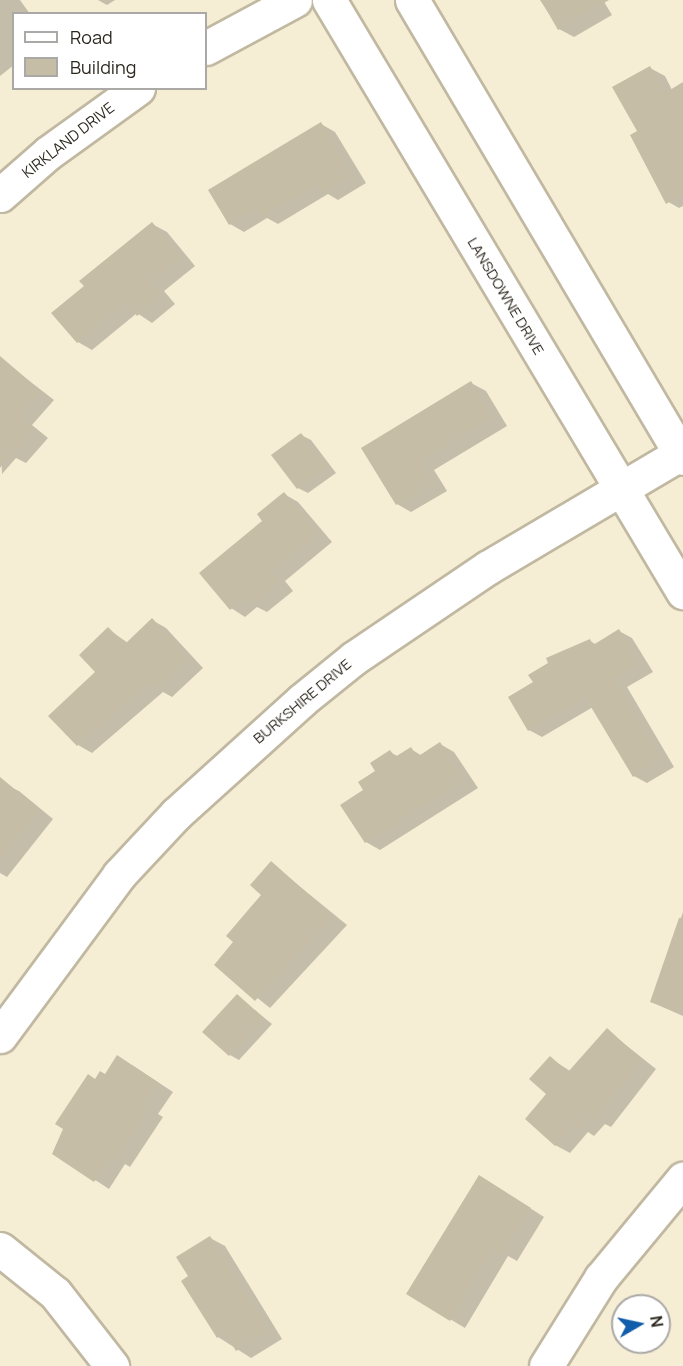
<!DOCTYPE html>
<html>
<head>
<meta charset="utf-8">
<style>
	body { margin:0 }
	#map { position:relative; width:683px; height:1366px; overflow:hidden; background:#f6edd5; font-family:Manrope,sans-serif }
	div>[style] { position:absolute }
	.shadow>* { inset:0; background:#0003 }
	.building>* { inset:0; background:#c6bda6 }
	.roads { filter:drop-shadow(2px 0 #c1b8a1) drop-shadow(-2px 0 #c1b8a1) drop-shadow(0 2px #c1b8a1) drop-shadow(0 -2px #c1b8a1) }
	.minor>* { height:33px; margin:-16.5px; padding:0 16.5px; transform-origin:16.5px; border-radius:16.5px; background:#fff }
	.tertiary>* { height:33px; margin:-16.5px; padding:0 16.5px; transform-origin:16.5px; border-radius:16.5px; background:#fff }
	span { translate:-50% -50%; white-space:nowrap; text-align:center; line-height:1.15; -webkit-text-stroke:6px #fff; paint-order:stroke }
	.street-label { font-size:15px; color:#2c281f }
	.legend { position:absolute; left:12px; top:12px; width:195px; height:78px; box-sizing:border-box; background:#fff; border:2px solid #aba9a5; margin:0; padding:8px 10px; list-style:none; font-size:18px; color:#2c281f }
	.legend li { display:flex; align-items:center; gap:12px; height:30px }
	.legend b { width:30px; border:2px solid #aba9a5 }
	.north { position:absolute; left:611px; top:1294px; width:60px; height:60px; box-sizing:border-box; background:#fff; border:2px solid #aba9a5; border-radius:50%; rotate:81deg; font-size:16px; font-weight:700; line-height:24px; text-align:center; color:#2c281f }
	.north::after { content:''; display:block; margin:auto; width:21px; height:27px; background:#105dab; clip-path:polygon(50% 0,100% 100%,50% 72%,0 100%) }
</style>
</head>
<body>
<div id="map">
	<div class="shadow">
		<div style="clip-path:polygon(0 0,20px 0,30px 14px,14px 14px,14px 65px,0 76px)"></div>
		<div style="clip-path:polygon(98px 0,115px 0,107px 5px)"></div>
		<div style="clip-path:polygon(540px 0,603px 0,612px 15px,574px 37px,559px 29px)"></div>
		<div style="clip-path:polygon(650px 68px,665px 76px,672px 90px,683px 87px,683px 206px,679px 208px,665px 200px,639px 132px)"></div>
		<div style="clip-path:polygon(321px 124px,335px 132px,366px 183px,338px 200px,328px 194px,278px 224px,267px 218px,244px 232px,230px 224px)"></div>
		<div style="clip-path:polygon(152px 224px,167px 232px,195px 266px,164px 291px,175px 304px,152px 323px,137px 313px,92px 350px,78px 342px,86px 286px)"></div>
		<div style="clip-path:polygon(10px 366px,54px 400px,32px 425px,48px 438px,26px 463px,16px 458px,2px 474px,0 377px)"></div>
		<div style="clip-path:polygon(471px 383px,486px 391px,507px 426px,434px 470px,447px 491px,411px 512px,397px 504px,363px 448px)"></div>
		<div style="clip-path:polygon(301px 435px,311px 440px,336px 473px,308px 493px,298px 488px)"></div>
		<div style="clip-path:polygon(284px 494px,298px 502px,332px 542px,285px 581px,293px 591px,267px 612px,257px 607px,245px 617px,231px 608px,264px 521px)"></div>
		<div style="clip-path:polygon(152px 620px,166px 628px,203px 668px,172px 697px,163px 692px,92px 753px,78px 745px,108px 629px,128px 643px)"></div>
		<div style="clip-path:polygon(619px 631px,632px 638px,653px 672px,627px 687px,674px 767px,647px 783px,634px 776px,593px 707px,542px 737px,529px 730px,535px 682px,590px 641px,597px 645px)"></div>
		<div style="clip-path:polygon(440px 744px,454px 752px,478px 788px,380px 850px,366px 842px,365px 791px,390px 752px,399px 757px,411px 749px,422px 756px)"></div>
		<div style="clip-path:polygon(0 783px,19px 791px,53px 819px,7px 877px,0 873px)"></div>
		<div style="clip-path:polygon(271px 863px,347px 925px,270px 1008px,216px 965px,236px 942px,263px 895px)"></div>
		<div style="clip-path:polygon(683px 912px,683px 1016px,651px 1002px)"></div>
		<div style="clip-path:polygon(237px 996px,272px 1024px,239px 1060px,230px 1055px)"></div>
		<div style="clip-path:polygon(607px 1030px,656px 1069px,611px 1127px,605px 1124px,594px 1136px,588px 1132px,570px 1153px,555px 1145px,549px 1094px,550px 1058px,570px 1071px)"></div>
		<div style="clip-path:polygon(132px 1065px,173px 1092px,158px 1114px,163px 1117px,130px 1167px,125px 1164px,109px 1189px,54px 1153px,96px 1080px)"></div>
		<div style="clip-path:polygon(494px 1185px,544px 1217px,517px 1261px,508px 1256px,465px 1328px,408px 1294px)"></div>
		<div style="clip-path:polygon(210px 1238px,225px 1246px,282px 1339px,251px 1358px,218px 1337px,190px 1277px)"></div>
	</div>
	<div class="building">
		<div style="clip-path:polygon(541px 0,609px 0,558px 30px)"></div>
		<div style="clip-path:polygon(650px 66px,665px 93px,683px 82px,683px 194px,666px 204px,630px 135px,637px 131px,612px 87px)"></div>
		<div style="clip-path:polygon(321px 122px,352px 175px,323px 193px,317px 184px,263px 217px,257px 208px,229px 225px,208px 190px)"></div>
		<div style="clip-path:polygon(152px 222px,181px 257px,151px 282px,162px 295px,137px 316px,126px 302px,77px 343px,51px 313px,84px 286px,79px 281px)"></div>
		<div style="clip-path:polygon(0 356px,41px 391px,19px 416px,34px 429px,0 468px)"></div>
		<div style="clip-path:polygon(471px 381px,493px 418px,421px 461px,433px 483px,396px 505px,361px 448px)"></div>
		<div style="clip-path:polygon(301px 433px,327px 467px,297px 489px,271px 455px)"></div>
		<div style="clip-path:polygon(284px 492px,319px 533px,271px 572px,279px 582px,252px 605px,245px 597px,230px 610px,199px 573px,262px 521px,257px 514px)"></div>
		<div style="clip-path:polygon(152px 618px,190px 659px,157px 690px,150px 683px,77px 746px,48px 716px,95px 672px,79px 655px,108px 627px,125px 644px)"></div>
		<div style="clip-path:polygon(619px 629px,640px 664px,615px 679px,662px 759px,633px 777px,585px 697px,528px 731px,508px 697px,533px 682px,528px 675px,548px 663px,546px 658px,590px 639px,593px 645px)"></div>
		<div style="clip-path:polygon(440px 742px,464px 780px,365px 843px,340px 805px,363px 790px,358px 782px,375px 771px,370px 763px,390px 750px,395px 757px,411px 747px,417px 757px)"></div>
		<div style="clip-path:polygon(0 777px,40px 810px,0 860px)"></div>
		<div style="clip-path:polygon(271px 861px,333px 916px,255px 1001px,214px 965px,233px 942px,226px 936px,261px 895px,250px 885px)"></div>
		<div style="clip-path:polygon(679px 918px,683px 918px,683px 1013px,650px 1002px)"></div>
		<div style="clip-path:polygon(237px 994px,264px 1018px,229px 1056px,202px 1032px)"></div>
		<div style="clip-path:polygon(607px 1028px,642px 1060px,596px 1120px,590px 1116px,579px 1129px,574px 1124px,555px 1146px,525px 1119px,546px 1094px,529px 1079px,550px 1056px,568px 1072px)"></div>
		<div style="clip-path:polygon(117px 1055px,159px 1083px,145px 1104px,150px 1107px,115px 1160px,110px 1157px,94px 1182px,52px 1154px,63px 1129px,55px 1124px,88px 1074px,95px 1079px,100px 1071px,105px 1074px)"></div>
		<div style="clip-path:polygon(479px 1175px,531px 1208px,502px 1254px,493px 1249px,450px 1321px,406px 1294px)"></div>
		<div style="clip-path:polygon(210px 1236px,269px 1331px,236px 1351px,225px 1333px,217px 1338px,181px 1281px,188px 1276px,176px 1257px)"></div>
	</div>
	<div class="roads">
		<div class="minor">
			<div style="left:206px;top:48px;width:101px;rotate:-28.3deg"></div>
			<div style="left:0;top:195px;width:64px;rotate:-41.2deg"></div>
			<div style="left:48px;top:153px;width:111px;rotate:-35.8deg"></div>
			<div style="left:0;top:1036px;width:200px;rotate:-53.5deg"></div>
			<div style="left:119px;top:875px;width:83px;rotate:-46.9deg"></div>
			<div style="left:176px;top:814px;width:170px;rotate:-42.1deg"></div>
			<div style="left:302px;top:700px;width:67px;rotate:-38.9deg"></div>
			<div style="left:354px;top:658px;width:161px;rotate:-34.1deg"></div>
			<div style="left:487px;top:568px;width:224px;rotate:-30.6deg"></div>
			<div style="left:0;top:1249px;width:70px;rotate:38.7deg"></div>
			<div style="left:55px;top:1293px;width:93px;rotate:52deg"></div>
			<div style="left:546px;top:1366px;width:104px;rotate:-58deg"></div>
			<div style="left:601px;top:1278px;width:129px;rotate:-50.4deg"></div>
		</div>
		<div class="tertiary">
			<div style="left:329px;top:0;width:690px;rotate:59.12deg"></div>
			<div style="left:412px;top:0;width:532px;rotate:59.39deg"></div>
		</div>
	</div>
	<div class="street-label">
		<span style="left:68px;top:140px;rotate:-38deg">KIRKLAND DRIVE</span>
		<span style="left:506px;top:296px;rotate:59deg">LANSDOWNE DRIVE</span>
		<span style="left:302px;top:701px;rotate:-40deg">BURKSHIRE DRIVE</span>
	</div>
	<ul class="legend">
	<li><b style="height:8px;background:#fff"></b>Road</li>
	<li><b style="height:16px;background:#c6bda6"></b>Building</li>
	</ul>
	<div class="north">N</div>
</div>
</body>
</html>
